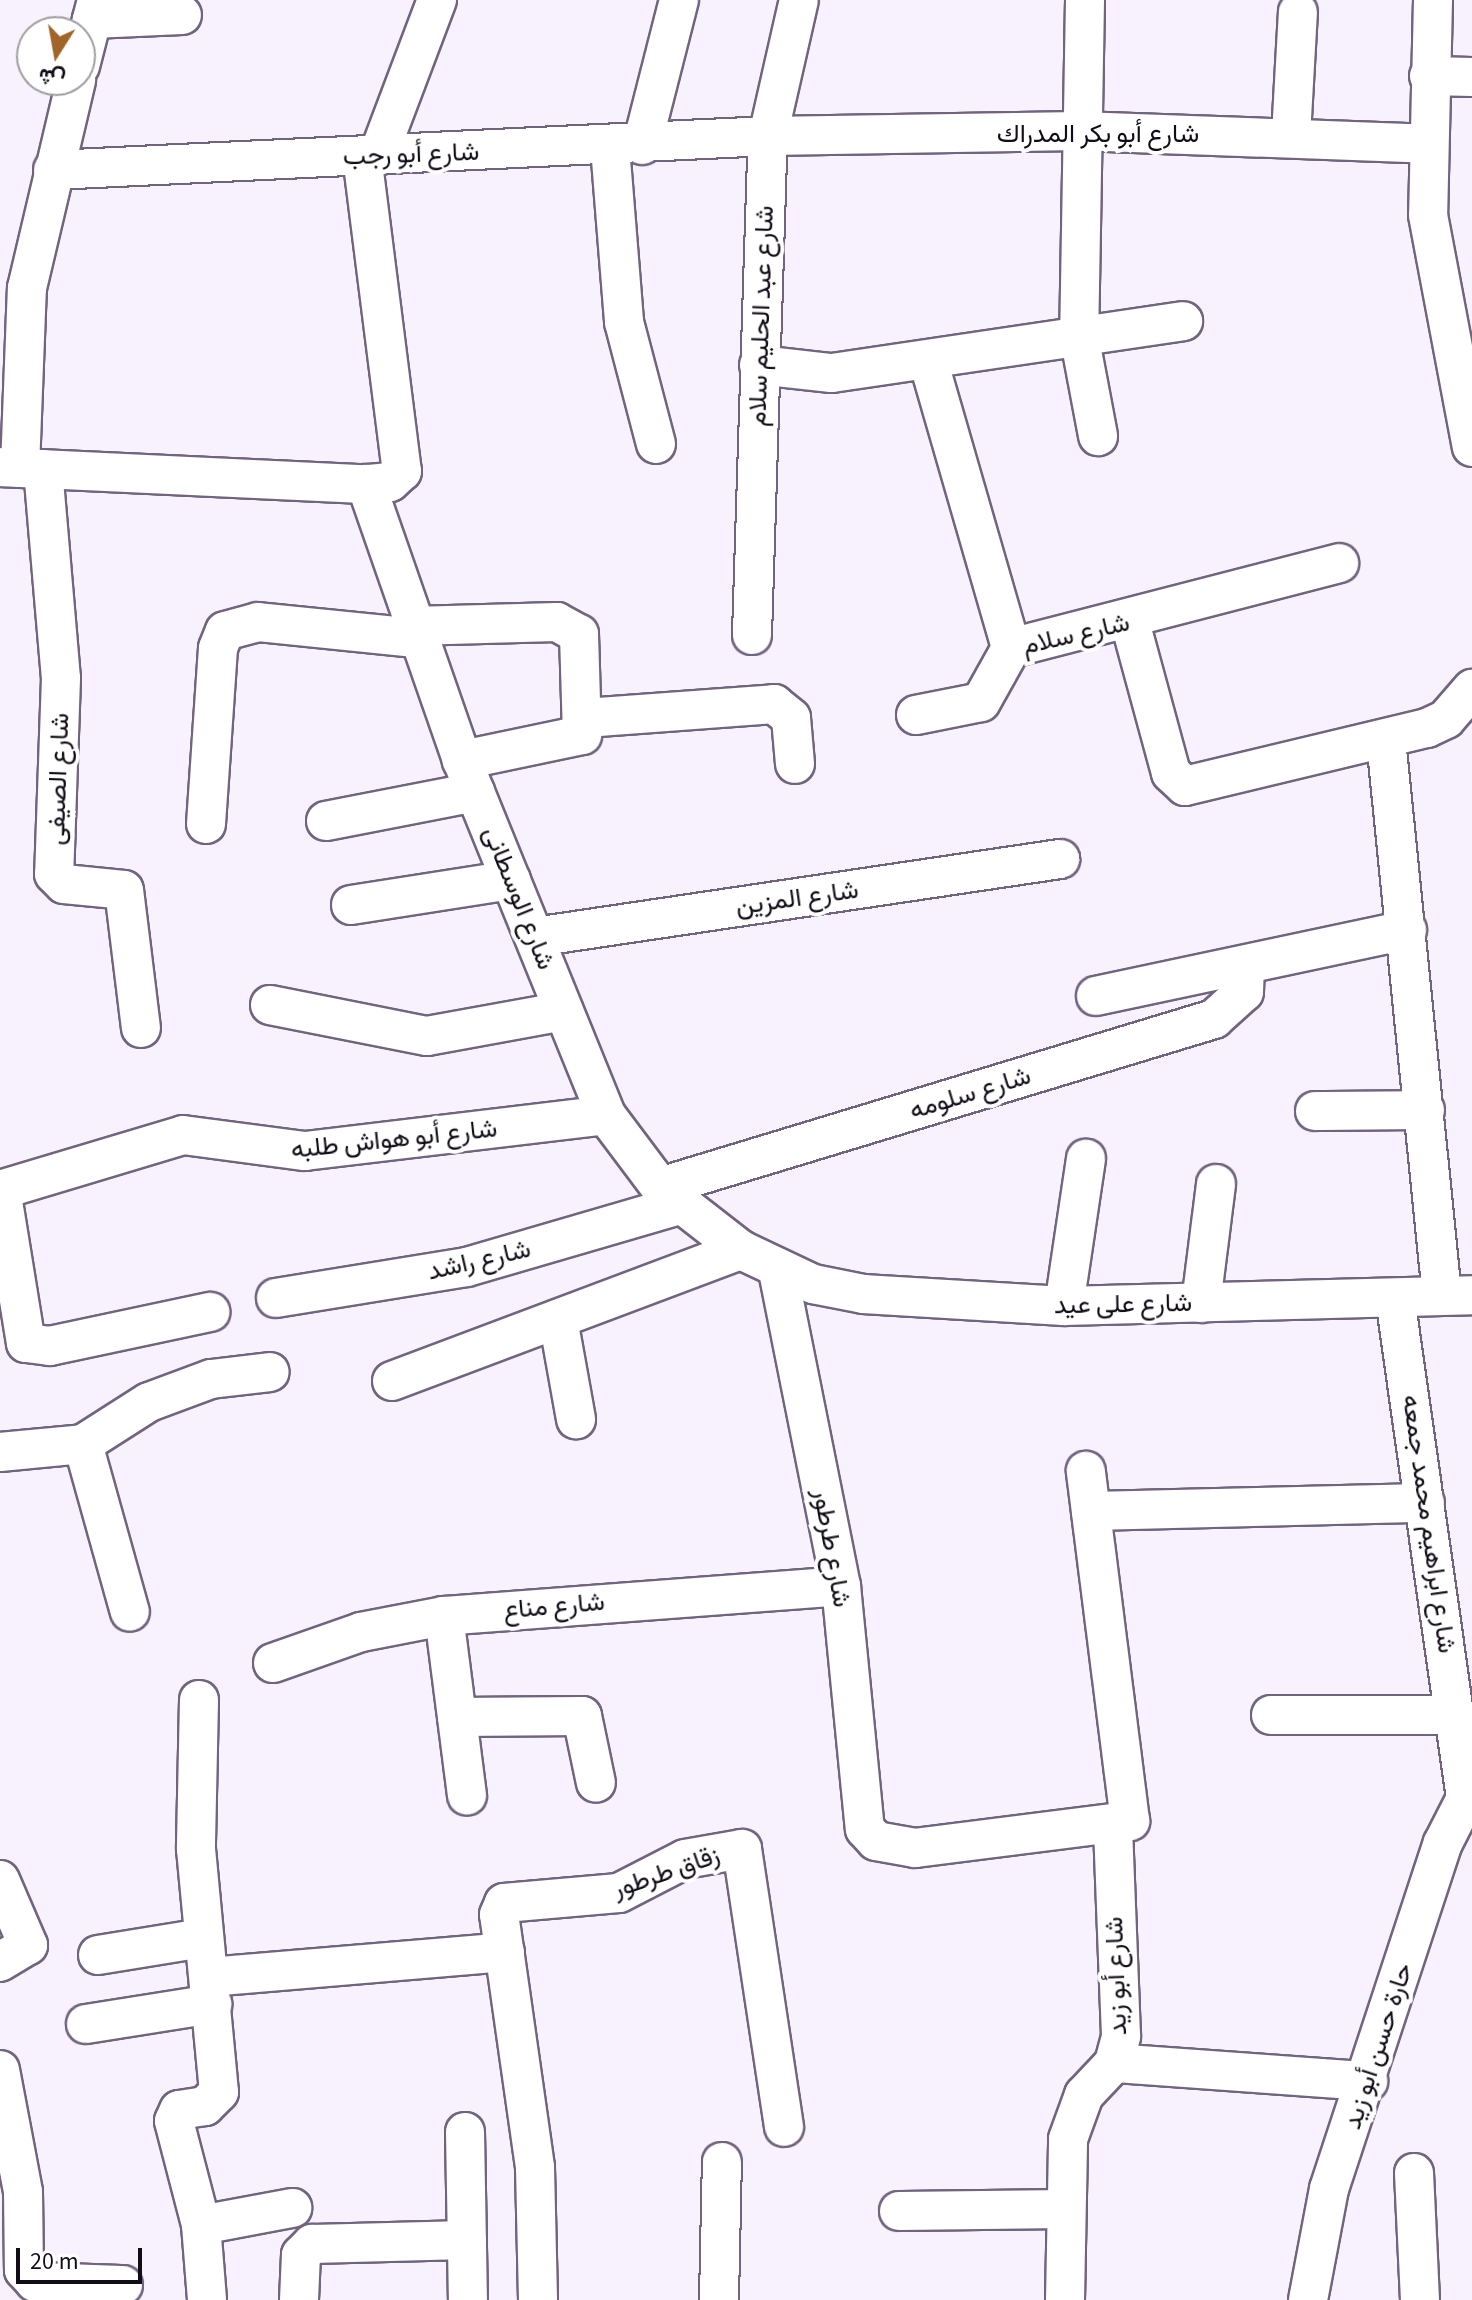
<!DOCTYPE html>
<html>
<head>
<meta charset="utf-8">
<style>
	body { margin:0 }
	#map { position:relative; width:1472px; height:2300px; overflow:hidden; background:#f8f2ff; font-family:"Source Sans 3",Vazirmatn,sans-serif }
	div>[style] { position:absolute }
	.roads { filter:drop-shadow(2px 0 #71647f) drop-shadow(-2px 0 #71647f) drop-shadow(0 2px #71647f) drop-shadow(0 -2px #71647f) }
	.minor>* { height:38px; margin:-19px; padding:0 19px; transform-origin:19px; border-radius:19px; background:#fff }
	span { translate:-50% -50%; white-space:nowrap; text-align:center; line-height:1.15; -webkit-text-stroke:8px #fff; paint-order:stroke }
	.street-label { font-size:26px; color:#110c16 }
	.north { position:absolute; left:16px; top:16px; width:80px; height:80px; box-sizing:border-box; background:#fff; border:2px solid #a09ea2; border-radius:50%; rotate:191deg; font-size:22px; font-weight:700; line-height:32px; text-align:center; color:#110c16 }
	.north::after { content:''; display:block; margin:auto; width:28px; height:36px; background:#a26529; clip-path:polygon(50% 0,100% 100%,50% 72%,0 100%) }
	.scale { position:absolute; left:16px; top:2248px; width:126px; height:36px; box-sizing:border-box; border:4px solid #110c16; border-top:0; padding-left:10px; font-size:24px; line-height:28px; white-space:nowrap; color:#110c16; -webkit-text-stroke:6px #fff; paint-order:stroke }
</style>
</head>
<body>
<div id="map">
	<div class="roads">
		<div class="minor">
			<div style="left:1085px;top:0;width:335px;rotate:91deg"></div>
			<div style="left:1079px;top:335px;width:103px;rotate:79.3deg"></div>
			<div style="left:1433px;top:0;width:215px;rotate:91.3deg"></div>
			<div style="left:1428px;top:215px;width:236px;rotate:79.3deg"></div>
			<div style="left:92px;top:19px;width:90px;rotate:-2.5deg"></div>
			<div style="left:80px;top:66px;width:68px;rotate:-75.6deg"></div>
			<div style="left:1429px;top:76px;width:43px;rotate:1.3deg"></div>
			<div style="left:1291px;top:136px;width:124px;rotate:-86.8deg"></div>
			<div style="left:642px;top:145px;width:150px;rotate:-75.7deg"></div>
			<div style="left:610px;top:147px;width:176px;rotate:85.4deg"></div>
			<div style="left:624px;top:322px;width:126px;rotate:75.3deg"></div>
			<div style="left:362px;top:156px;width:318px;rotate:82.8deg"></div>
			<div style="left:402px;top:471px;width:16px;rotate:137deg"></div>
			<div style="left:390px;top:482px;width:24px;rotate:175deg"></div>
			<div style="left:378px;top:156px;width:167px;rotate:-69.3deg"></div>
			<div style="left:53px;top:170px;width:716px;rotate:-2.72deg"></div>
			<div style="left:768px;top:136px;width:311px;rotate:-0.9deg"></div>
			<div style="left:1079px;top:131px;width:349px;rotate:2.1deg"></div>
			<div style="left:928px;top:360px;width:300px;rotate:73.9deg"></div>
			<div style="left:1011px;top:648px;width:339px;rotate:-14.5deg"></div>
			<div style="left:759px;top:365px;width:73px;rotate:6.3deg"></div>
			<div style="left:832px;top:373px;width:355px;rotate:-8.4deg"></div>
			<div style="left:0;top:467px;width:366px;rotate:2.7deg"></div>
			<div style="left:366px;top:484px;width:292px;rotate:70.8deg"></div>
			<div style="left:462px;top:760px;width:383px;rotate:67.9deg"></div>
			<div style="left:606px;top:1115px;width:90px;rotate:53.1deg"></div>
			<div style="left:660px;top:1187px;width:103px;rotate:37.9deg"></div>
			<div style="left:741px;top:1250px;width:80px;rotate:25.3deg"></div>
			<div style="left:813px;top:1284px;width:51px;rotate:11.3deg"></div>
			<div style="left:863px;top:1294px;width:201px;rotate:3.4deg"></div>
			<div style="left:1064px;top:1306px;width:408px;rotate:-1.5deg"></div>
			<div style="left:20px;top:468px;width:180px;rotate:-87.8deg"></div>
			<div style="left:27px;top:288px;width:214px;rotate:-76.7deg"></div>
			<div style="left:43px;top:469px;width:210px;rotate:85.1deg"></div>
			<div style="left:61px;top:678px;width:196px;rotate:92deg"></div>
			<div style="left:54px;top:874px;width:14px;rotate:45deg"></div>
			<div style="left:64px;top:884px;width:60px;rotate:5.7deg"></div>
			<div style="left:124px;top:890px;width:139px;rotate:83deg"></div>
			<div style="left:1130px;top:622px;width:156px;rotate:74.8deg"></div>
			<div style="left:1171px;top:773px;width:19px;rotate:43deg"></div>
			<div style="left:1185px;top:786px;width:249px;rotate:-13.5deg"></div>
			<div style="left:1427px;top:728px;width:21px;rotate:-25deg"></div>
			<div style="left:1446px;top:719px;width:40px;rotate:-49deg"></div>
			<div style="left:412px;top:626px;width:145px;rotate:-1.6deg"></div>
			<div style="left:557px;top:622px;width:25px;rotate:29deg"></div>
			<div style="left:579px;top:634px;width:101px;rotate:88.3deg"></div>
			<div style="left:582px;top:735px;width:123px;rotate:168.2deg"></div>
			<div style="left:752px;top:635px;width:499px;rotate:-88.2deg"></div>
			<div style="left:768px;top:136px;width:139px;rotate:-77.2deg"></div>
			<div style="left:916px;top:715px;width:66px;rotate:-11.3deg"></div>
			<div style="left:981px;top:702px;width:62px;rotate:-60.9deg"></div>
			<div style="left:585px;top:718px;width:190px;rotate:-4.2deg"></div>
			<div style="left:774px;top:704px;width:22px;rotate:39deg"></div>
			<div style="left:791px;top:718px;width:46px;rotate:85deg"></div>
			<div style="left:1386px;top:740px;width:558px;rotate:84.24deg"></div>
			<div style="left:326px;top:821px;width:152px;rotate:-11deg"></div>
			<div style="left:206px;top:824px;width:176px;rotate:-86.1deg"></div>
			<div style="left:218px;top:648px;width:18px;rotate:-68deg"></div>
			<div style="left:225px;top:631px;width:34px;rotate:-15deg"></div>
			<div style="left:258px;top:622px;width:159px;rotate:5.8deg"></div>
			<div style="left:351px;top:905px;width:162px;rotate:-8.9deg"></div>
			<div style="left:535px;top:937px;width:531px;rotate:-8.45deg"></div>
			<div style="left:1096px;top:996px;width:318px;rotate:-12deg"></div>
			<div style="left:270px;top:1005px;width:160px;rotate:11.2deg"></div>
			<div style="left:427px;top:1036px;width:139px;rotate:-10.3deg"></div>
			<div style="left:1315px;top:1111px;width:110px;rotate:-0.5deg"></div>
			<div style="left:660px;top:1187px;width:579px;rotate:-16.87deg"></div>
			<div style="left:1214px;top:1019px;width:40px;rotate:-42deg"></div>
			<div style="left:1244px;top:992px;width:27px;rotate:-88deg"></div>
			<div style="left:1px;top:1189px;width:156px;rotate:80.8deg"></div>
			<div style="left:26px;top:1343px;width:24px;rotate:7deg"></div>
			<div style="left:50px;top:1346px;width:164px;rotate:-12deg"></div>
			<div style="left:0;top:1190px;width:191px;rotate:-16.7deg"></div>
			<div style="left:183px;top:1135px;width:123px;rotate:7.5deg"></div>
			<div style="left:305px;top:1151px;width:303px;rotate:-6.8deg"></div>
			<div style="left:778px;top:1271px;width:321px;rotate:78.7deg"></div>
			<div style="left:841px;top:1586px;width:244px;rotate:84.4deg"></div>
			<div style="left:865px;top:1829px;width:16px;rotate:47deg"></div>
			<div style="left:876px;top:1841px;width:40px;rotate:10deg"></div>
			<div style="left:915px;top:1848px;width:217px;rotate:-7.2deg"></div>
			<div style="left:1130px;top:1821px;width:353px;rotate:-97.2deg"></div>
			<div style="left:276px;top:1298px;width:193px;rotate:-9.2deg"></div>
			<div style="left:467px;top:1267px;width:221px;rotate:-16.3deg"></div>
			<div style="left:1395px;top:1298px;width:505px;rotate:81.92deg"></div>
			<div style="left:1201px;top:1303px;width:120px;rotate:-82.8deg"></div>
			<div style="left:1064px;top:1306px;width:149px;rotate:-81.5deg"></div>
			<div style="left:558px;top:1319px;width:102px;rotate:79.8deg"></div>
			<div style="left:392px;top:1381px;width:373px;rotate:-20.6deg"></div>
			<div style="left:83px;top:1444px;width:174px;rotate:74.4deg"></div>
			<div style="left:0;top:1452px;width:83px;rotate:-5.5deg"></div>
			<div style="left:83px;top:1444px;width:78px;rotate:-32.5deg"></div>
			<div style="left:149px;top:1402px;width:66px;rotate:-20.4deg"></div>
			<div style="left:211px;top:1379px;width:59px;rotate:-6.8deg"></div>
			<div style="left:1091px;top:1511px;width:334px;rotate:-1.4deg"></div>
			<div style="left:444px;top:1616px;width:181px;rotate:82.7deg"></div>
			<div style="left:273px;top:1663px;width:93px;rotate:-19.4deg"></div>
			<div style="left:361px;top:1632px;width:85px;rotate:-10.9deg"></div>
			<div style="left:444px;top:1616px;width:398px;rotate:-4.3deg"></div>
			<div style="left:199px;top:1700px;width:149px;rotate:91.2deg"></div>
			<div style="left:196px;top:1849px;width:244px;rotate:84.6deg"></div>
			<div style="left:219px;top:2092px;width:20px;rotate:135deg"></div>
			<div style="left:205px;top:2106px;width:26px;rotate:171deg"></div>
			<div style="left:179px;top:2110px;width:12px;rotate:114deg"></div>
			<div style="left:174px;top:2121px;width:107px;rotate:75.4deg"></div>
			<div style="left:201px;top:2225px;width:75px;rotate:85.4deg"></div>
			<div style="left:1271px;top:1715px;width:186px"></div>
			<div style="left:457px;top:1717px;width:125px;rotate:-0.5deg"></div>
			<div style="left:582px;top:1716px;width:68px;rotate:78.2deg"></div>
			<div style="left:0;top:1880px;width:71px;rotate:66.7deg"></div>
			<div style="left:28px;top:1945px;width:33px;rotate:149deg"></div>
			<div style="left:98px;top:1955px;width:106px;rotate:-9.2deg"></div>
			<div style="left:209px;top:1977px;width:297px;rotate:-4.8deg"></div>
			<div style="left:86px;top:2024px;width:128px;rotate:-9deg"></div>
			<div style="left:1114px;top:2063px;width:255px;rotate:4.1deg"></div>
			<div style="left:0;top:2070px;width:124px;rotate:79.3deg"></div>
			<div style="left:23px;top:2192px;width:78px;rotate:89.3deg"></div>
			<div style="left:24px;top:2270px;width:16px;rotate:47deg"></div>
			<div style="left:35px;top:2282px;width:88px;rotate:2deg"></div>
			<div style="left:465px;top:2132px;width:168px;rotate:89deg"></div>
			<div style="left:1414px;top:2173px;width:127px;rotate:87.3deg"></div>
			<div style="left:899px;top:2211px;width:167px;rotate:-0.7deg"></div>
			<div style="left:201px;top:2225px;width:93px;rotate:-10.6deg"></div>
			<div style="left:299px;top:2300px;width:45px;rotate:-87.5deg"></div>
			<div style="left:301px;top:2255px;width:16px;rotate:-45deg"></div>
			<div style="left:312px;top:2244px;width:155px;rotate:-1.5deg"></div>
			<div style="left:538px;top:2300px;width:133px;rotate:-91.3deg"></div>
			<div style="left:535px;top:2167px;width:255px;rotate:-98.1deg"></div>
			<div style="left:499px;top:1915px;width:13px;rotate:-67deg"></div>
			<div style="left:504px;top:1903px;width:115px;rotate:-5deg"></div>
			<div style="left:619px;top:1893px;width:74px;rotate:-27.3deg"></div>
			<div style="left:685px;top:1859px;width:58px;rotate:-10deg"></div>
			<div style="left:742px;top:1849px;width:281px;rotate:81.4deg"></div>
			<div style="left:719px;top:2300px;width:138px;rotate:-88.8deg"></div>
			<div style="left:1065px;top:2300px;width:161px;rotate:-88.9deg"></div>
			<div style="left:1068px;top:2139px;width:47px;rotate:-70deg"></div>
			<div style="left:1084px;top:2095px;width:44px;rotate:-46.8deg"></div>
			<div style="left:1114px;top:2063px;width:28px;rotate:-75deg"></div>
			<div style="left:1121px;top:2036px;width:209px;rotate:-92.2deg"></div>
			<div style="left:1308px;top:2300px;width:113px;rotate:-79.3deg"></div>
			<div style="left:1329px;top:2189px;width:364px;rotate:-71.8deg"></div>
			<div style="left:1443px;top:1843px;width:51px;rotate:-62.9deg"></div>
		</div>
	</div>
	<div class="street-label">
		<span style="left:1098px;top:134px">شارع أبو بكر المدراك</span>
		<span style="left:411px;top:154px;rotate:-2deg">شارع أبو رجب</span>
		<span style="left:761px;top:316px;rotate:-88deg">شارع عبد الحليم سلام</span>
		<span style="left:1076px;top:634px;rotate:-13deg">شارع سلام</span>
		<span style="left:58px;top:779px;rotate:-88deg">شارع الصيفى</span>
		<span style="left:519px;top:898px;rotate:68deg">شارع الوسطانى</span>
		<span style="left:797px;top:898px;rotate:-8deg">شارع المزين</span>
		<span style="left:970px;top:1093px;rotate:-17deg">شارع سلومه</span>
		<span style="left:394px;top:1139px;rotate:-6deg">شارع أبو هواش طلبه</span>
		<span style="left:479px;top:1260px;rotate:-13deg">شارع راشد</span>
		<span style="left:1123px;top:1304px;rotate:-1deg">شارع على عيد</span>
		<span style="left:1429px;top:1524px;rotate:82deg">شارع ابراهيم محمد جمعه</span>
		<span style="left:832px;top:1548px;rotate:80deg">شارع طرطور</span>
		<span style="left:554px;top:1606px;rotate:-5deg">شارع مناع</span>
		<span style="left:666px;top:1872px;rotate:-19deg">زقاق طرطور</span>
		<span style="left:1116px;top:1976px;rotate:-92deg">شارع أبو زيد</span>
		<span style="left:1378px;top:2046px;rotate:-72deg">حارة حسن أبو زيد</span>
	</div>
	<div class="north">ش</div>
	<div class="scale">20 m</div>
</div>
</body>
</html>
